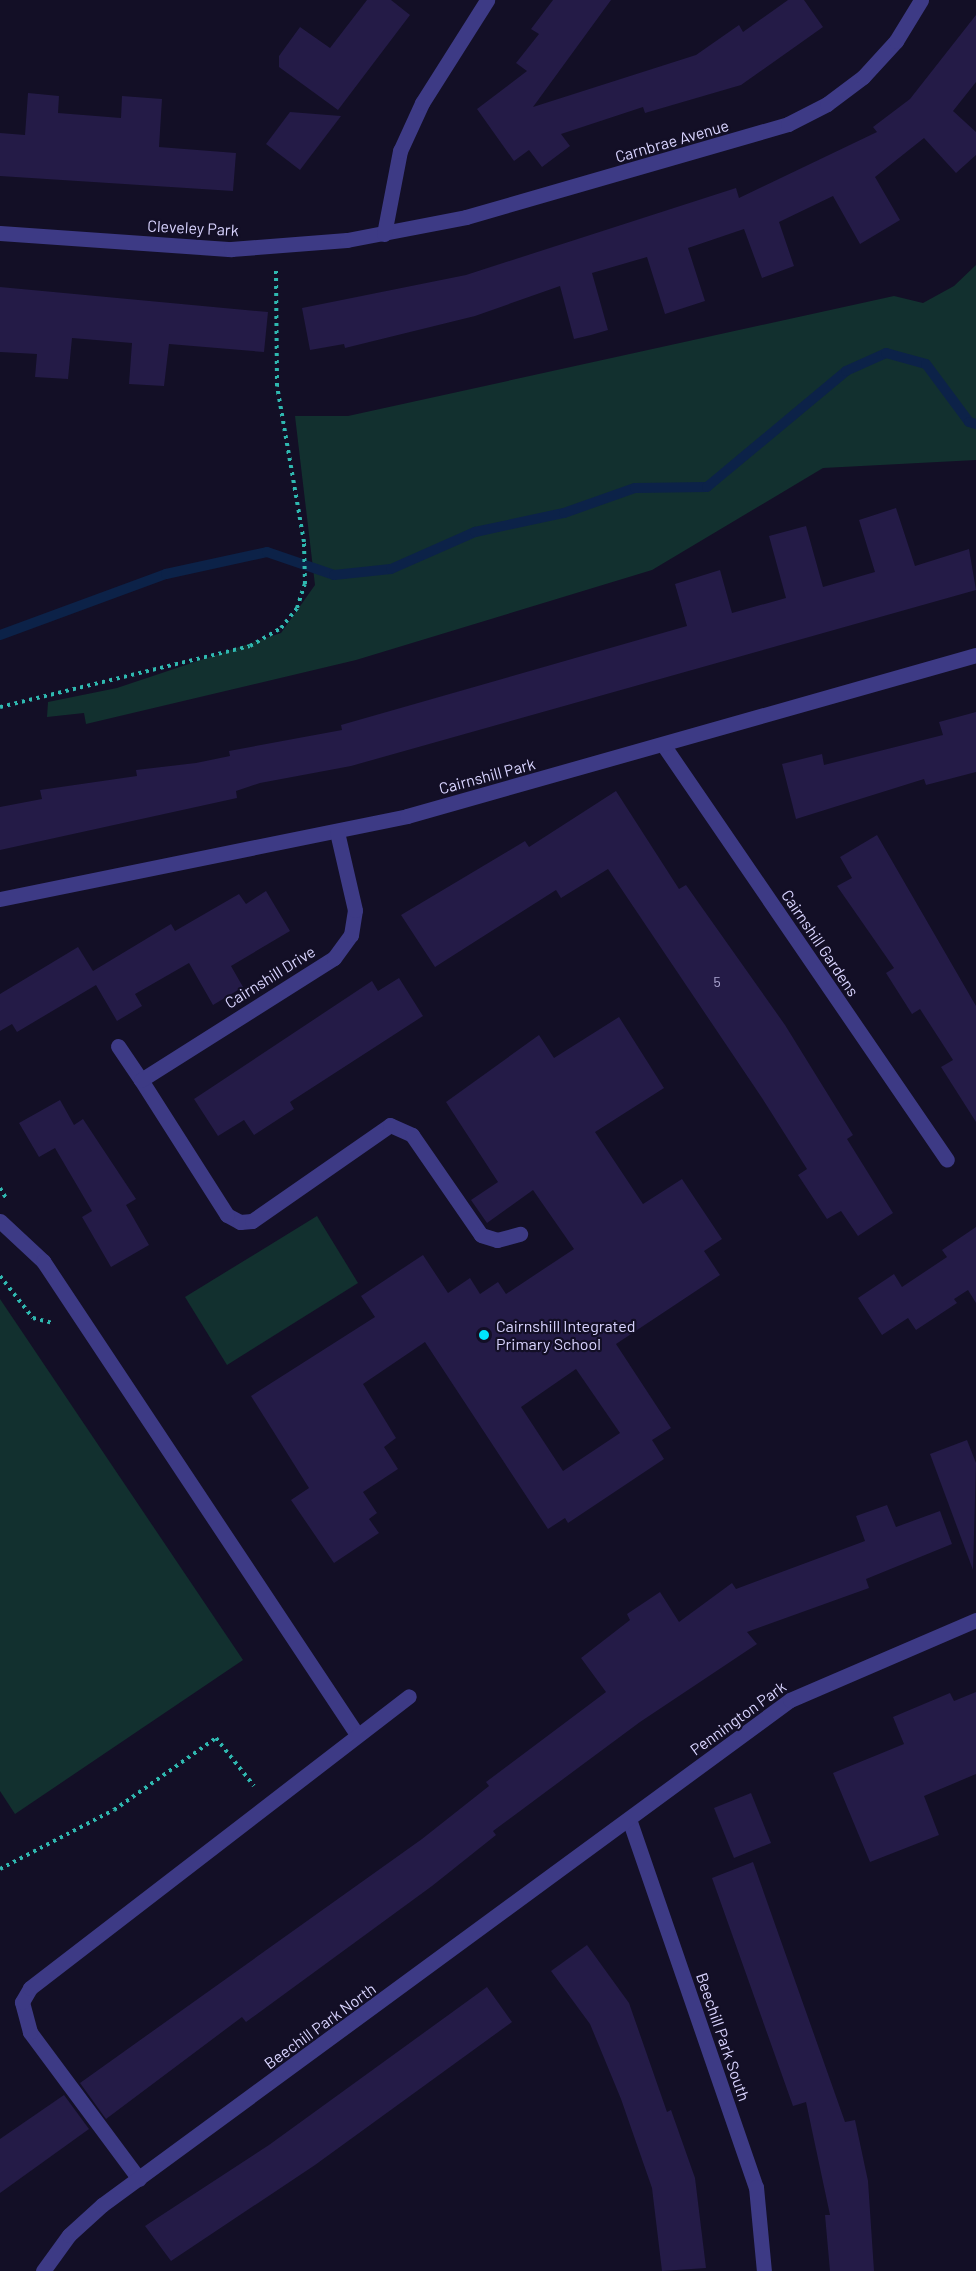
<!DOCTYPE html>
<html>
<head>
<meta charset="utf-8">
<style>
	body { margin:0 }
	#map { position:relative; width:976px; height:2271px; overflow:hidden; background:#130f26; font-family:Barlow,sans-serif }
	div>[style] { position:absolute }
	.green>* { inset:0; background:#12302f }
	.stream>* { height:10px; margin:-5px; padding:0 5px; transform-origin:5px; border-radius:5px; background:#0c2248 }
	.building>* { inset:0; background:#241b47 }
	.path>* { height:4px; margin-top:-2px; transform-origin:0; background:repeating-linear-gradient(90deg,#2fb8b0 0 3px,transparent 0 7.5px) }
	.service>* { height:15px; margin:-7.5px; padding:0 7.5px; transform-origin:7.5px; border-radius:7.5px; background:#3d3a85 }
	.minor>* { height:15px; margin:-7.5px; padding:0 7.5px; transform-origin:7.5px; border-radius:7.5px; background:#3d3a85 }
	.dots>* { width:16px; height:16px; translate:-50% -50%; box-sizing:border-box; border:3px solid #130f26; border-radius:50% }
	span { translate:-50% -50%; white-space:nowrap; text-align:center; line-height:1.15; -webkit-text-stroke:4.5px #130f26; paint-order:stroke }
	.number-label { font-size:14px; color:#aca6d1 }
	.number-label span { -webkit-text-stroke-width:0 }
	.street-label { font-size:16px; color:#d9d4ff }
	.poi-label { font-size:16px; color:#d9d4ff }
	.left { translate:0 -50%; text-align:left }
</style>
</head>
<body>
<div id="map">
	<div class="green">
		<div style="clip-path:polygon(976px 265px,976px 460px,823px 468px,652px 570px,356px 660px,86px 724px,84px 713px,47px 717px,48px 702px,117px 688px,281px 633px,315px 585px,295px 416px,348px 416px,894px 296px,923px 303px,954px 286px)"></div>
		<div style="clip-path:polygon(317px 1216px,358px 1283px,227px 1365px,185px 1297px)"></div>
		<div style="clip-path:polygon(0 1299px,243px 1660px,15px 1814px,0 1791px)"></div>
	</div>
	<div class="stream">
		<div style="left:0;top:635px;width:177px;rotate:-20.2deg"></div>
		<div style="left:166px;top:574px;width:103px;rotate:-12.3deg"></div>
		<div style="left:267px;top:552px;width:71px;rotate:18.9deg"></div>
		<div style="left:334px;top:575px;width:57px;rotate:-6deg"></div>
		<div style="left:391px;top:569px;width:92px;rotate:-23.8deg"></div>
		<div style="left:475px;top:532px;width:91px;rotate:-12.1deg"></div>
		<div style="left:564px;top:513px;width:75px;rotate:-19.4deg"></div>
		<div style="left:635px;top:488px;width:72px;rotate:-0.8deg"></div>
		<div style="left:707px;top:487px;width:181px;rotate:-39.8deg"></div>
		<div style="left:846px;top:371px;width:44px;rotate:-24.2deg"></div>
		<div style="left:886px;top:353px;width:41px;rotate:15.4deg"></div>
		<div style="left:926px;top:364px;width:72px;rotate:53.4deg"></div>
		<div style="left:969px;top:422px;width:7px;rotate:16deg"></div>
	</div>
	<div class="building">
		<div style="clip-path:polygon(367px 0,391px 0,410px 15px,338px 110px,279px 67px,279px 56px,300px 27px,330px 48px)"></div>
		<div style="clip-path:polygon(553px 0,611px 0,533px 107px,696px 55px,739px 25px,743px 32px,788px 0,804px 0,823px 27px,741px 85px,645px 113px,643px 107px,561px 134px,570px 146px,542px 167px,529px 150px,514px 161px,477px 109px,527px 71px,516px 63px,539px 34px,531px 29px)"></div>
		<div style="clip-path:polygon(976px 15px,976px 82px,953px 111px,976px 132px,976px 155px,956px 173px,924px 138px,875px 177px,900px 220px,860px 244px,833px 196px,779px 222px,794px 266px,762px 278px,744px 229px,688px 248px,705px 301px,665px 314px,647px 257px,592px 273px,608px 330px,591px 335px,574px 339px,560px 286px,475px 316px,345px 348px,344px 344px,310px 350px,302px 308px,466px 275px,736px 188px,739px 198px,877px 132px,873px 127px,910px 99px)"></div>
		<div style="clip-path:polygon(28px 93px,59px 96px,58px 113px,121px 118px,122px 96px,162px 99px,159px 147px,236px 153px,233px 191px,0 176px,0 133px,25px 135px)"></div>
		<div style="clip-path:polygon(290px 112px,341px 116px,300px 170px,266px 144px)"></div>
		<div style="clip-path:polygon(0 287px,268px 312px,264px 352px,169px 344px,164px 386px,129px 384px,132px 343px,72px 338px,68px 379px,35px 377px,37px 354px,0 352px)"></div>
		<div style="clip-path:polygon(896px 508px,915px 566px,969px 549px,976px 590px,351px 766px,260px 783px,236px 791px,237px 798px,0 850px,0 807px,42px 799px,40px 790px,137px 776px,136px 770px,196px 763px,230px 756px,229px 751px,342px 730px,341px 725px,687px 626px,675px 584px,720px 570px,732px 613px,786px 598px,769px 536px,806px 526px,823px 587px,875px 572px,859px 520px)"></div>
		<div style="clip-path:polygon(976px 712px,976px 772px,926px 785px,924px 779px,796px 819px,782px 764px,822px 754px,824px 765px,943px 735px,939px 722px)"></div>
		<div style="clip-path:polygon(616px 791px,679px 889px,686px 885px,785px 1025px,853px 1135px,847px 1139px,893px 1213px,858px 1236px,841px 1211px,827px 1219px,798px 1175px,807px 1169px,762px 1098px,608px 869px,561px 898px,556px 890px,435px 967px,401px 915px,525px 841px,529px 847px)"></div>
		<div style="clip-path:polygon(877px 835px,976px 1006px,976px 1122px,941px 1067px,953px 1060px,920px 1009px,912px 1014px,886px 973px,894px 968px,837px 886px,852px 878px,840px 857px)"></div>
		<div style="clip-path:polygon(266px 891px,290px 931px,231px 966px,243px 987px,213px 1005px,189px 963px,135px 994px,142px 1006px,117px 1021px,96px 985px,17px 1032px,12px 1024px,0 1031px,0 994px,78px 947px,93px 971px,171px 924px,175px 931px,239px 894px,246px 904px)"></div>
		<div style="clip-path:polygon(399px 978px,423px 1016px,290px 1102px,294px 1109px,254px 1135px,244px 1120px,218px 1136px,194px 1099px,372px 981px,378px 991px)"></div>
		<div style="clip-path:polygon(evenodd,619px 1017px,664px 1088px,595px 1132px,643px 1204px,682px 1179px,722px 1239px,704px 1251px,720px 1275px,616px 1344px,671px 1428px,652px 1440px,664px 1459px,568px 1523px,565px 1518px,548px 1529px,425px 1342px,363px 1384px,396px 1438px,384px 1447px,398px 1469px,363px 1492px,377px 1513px,369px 1519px,379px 1533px,334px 1563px,291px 1500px,309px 1488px,251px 1396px,375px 1317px,361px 1296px,423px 1255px,448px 1293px,470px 1278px,480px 1294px,498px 1282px,506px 1294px,574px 1249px,533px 1190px,487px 1223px,471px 1200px,498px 1182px,446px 1102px,539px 1035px,554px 1058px,619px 1017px,576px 1369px,620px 1433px,563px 1471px,521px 1407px,576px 1369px)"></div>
		<div style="clip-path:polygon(60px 1100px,74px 1125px,83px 1119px,136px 1199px,126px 1205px,149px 1245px,111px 1267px,82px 1217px,92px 1211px,55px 1148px,39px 1157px,19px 1123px)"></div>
		<div style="clip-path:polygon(976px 1227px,976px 1303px,968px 1290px,954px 1299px,957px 1303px,916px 1330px,908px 1318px,882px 1335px,858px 1298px,894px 1274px,902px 1287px,947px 1257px,942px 1250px)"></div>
		<div style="clip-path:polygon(967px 1440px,976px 1463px,973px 1570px,930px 1454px)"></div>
		<div style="clip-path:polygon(887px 1505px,896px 1527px,940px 1511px,952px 1544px,866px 1579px,869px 1588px,747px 1632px,757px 1644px,640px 1722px,493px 1831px,496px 1835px,432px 1886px,246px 2022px,242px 2017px,106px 2119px,80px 2083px,422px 1839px,489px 1786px,486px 1782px,606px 1692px,581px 1658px,630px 1620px,627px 1614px,660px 1592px,679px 1622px,732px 1583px,736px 1589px,865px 1541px,856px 1516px)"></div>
		<div style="clip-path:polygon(976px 1692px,976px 1774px,924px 1796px,939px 1835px,870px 1862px,833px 1773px,904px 1744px,893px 1717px,950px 1693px,954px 1701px)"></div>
		<div style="clip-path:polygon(751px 1793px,771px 1843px,734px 1858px,714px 1808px)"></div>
		<div style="clip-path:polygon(753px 1862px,845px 2122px,855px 2120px,868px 2181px,874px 2271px,830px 2271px,825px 2215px,830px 2215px,806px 2102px,793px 2106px,712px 1878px)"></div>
		<div style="clip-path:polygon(587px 1945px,629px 2003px,667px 2112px,671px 2110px,695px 2178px,706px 2268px,662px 2271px,652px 2188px,621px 2099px,590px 2024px,551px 1971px)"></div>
		<div style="clip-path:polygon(487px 1987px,512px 2022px,315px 2165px,171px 2261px,145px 2226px,269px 2145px)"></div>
		<div style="clip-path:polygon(64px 2095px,89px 2129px,0 2193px,0 2139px)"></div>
	</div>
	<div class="path">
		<div style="left:0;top:707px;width:257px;rotate:-13.7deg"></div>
		<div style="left:250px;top:646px;width:36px;rotate:-30deg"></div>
		<div style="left:281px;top:628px;width:26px;rotate:-51deg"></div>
		<div style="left:297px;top:608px;width:25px;rotate:-72deg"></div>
		<div style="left:305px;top:584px;width:42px;rotate:-91.4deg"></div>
		<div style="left:304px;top:542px;width:158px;rotate:-99.8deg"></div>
		<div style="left:277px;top:386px;width:115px;rotate:-90.5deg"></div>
		<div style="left:0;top:1188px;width:12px;rotate:59deg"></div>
		<div style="left:0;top:1276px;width:53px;rotate:51.8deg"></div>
		<div style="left:33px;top:1318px;width:21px;rotate:14deg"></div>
		<div style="left:0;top:1869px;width:128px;rotate:-27.4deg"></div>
		<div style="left:114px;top:1810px;width:125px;rotate:-35.2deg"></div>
		<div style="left:216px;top:1738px;width:61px;rotate:51.6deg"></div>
	</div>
	<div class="service">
		<div style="left:227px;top:1215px;width:15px;rotate:28deg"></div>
		<div style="left:240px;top:1222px;width:12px;rotate:-5deg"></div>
		<div style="left:252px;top:1221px;width:168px;rotate:-34.8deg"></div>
		<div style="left:390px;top:1125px;width:24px;rotate:24deg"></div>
		<div style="left:412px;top:1135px;width:121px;rotate:55.4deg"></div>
		<div style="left:481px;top:1235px;width:17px;rotate:17deg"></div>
		<div style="left:497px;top:1240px;width:24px;rotate:-15deg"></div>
		<div style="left:0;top:1221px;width:59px;rotate:42.9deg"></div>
		<div style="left:43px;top:1261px;width:566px;rotate:56.45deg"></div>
		<div style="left:139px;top:2179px;width:183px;rotate:-126.6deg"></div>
		<div style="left:30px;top:2032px;width:31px;rotate:-105deg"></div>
		<div style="left:22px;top:2002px;width:16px;rotate:-60deg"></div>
		<div style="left:30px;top:1988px;width:478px;rotate:-37.6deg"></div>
	</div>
	<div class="minor">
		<div style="left:0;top:233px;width:232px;rotate:4deg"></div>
		<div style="left:231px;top:249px;width:116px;rotate:-4.4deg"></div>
		<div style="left:347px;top:240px;width:121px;rotate:-10.9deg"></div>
		<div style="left:466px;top:217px;width:335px;rotate:-16.1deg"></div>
		<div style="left:788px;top:124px;width:44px;rotate:-27.1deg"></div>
		<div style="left:827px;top:104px;width:45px;rotate:-36.9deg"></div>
		<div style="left:863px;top:77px;width:49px;rotate:-47.5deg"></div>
		<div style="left:896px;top:41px;width:48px;rotate:-58.6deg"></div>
		<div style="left:384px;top:234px;width:85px;rotate:-79.1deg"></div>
		<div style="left:400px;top:151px;width:53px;rotate:-65.4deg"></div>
		<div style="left:422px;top:103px;width:122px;rotate:-57.7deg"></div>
		<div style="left:664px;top:746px;width:501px;rotate:55.64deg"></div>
		<div style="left:0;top:899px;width:415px;rotate:-11.5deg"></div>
		<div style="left:407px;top:816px;width:591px;rotate:-15.8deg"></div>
		<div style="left:118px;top:1046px;width:41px;rotate:55.9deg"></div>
		<div style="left:227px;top:1215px;width:160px;rotate:-122.5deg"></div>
		<div style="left:141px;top:1080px;width:228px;rotate:-32.3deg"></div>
		<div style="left:334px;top:958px;width:29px;rotate:-54deg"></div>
		<div style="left:351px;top:935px;width:25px;rotate:-81deg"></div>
		<div style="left:355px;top:910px;width:80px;rotate:-103deg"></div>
		<div style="left:629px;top:1819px;width:389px;rotate:71deg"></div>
		<div style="left:756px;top:2187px;width:84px;rotate:84.6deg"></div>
		<div style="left:43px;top:2271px;width:44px;rotate:-54.2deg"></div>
		<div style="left:69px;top:2235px;width:45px;rotate:-42.3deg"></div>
		<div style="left:102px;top:2205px;width:853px;rotate:-36.28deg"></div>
		<div style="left:790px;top:1700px;width:202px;rotate:-23.3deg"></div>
	</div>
	<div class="dots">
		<div style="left:484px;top:1335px;background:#00e5ff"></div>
	</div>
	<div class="number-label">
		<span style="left:717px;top:982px">5</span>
	</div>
	<div class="street-label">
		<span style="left:672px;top:141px;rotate:-16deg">Carnbrae Avenue</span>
		<span style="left:193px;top:228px;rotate:3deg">Cleveley Park</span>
		<span style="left:487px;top:776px;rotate:-15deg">Cairnshill Park</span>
		<span style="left:820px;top:943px;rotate:56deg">Cairnshill Gardens</span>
		<span style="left:270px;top:977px;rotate:-32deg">Cairnshill Drive</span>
		<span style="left:738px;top:1718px;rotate:-36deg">Pennington Park</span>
		<span style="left:320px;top:2026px;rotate:-36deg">Beechill Park North</span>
		<span style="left:723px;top:2037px;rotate:71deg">Beechill Park South</span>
	</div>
	<div class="poi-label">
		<span class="left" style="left:496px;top:1335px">Cairnshill Integrated<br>Primary School</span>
	</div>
</div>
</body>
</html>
